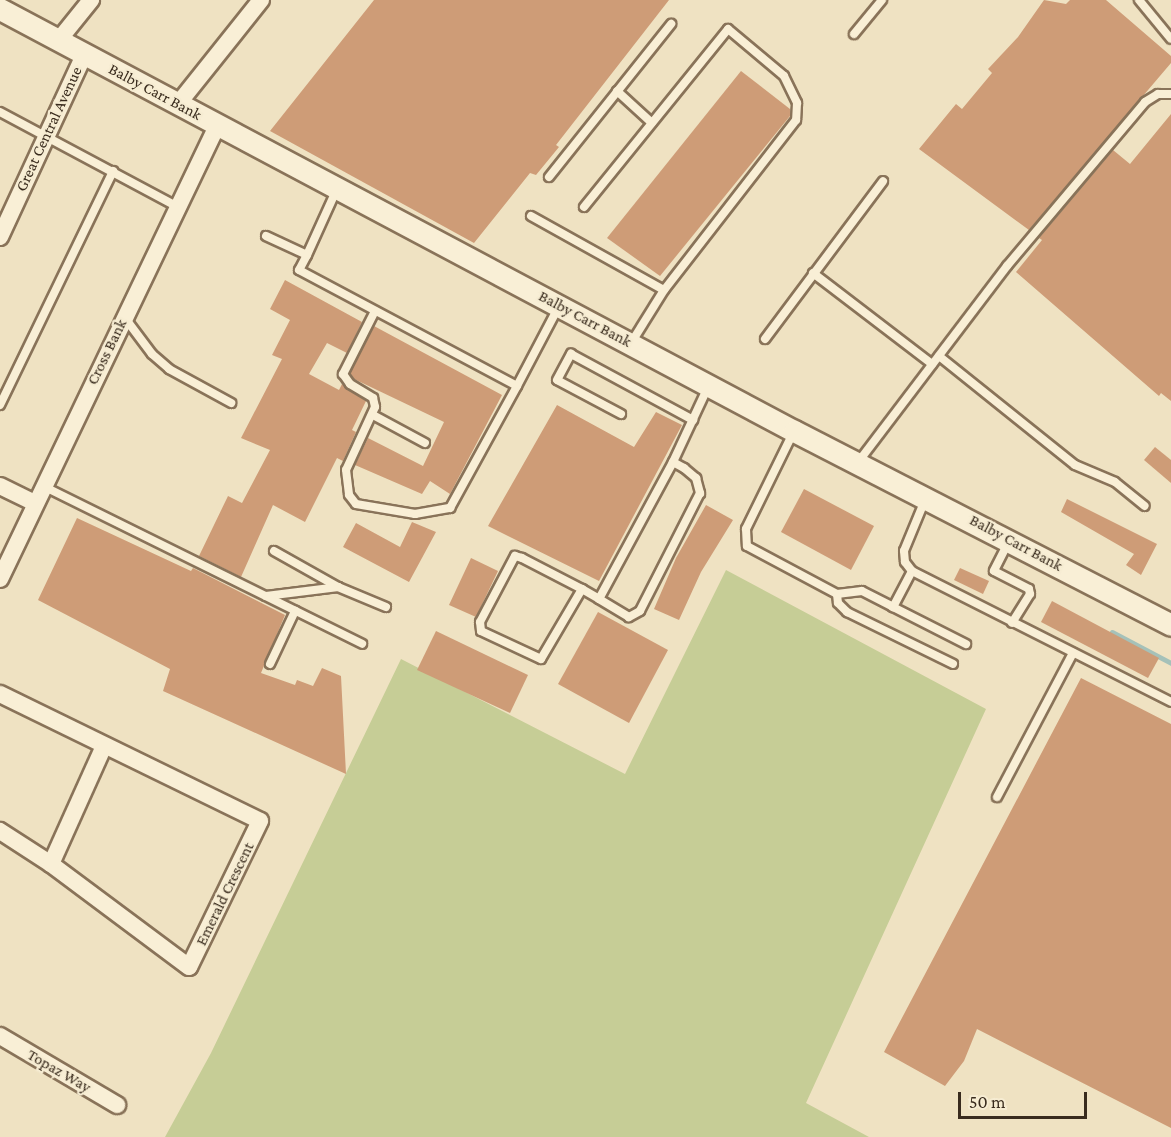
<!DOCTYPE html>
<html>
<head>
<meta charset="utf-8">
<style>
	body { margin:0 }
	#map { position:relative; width:1171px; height:1137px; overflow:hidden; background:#efe2c2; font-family:"Crimson Pro",serif }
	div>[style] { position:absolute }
	.green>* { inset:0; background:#c6cd96 }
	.stream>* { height:5px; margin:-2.5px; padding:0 2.5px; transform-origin:2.5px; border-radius:2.5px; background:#a5c1b9 }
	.building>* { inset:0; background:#ce9c77 }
	.roads { filter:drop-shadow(2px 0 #897359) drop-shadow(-2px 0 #897359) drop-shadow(0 2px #897359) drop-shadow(0 -2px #897359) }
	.service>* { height:8px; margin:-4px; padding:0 4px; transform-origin:4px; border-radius:4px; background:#f9efd6 }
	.minor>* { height:16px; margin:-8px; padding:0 8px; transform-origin:8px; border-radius:8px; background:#f9efd6 }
	.tertiary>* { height:21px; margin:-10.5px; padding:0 10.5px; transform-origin:10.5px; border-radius:10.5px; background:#f9efd6 }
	span { translate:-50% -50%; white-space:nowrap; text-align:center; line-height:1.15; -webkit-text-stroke:4.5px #f6ecd2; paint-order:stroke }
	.street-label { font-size:16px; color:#392b1d }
	.scale { position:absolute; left:958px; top:1092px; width:129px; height:27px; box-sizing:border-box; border:3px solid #392b1d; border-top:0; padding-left:8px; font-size:18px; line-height:21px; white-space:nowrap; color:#392b1d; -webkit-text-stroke:4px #f6ecd2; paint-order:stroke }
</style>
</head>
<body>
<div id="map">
	<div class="green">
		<div style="clip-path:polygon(726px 570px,986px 709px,806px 1103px,869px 1137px,165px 1137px,211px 1053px,401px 659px,625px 774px)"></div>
	</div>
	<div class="stream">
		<div style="left:1112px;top:632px;width:67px;rotate:27.7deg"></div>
	</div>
	<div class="building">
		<div style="clip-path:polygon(374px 0,669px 0,556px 145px,559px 147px,536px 175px,530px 173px,474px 243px,270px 131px)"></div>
		<div style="clip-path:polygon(1044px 0,1066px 4px,1070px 0,1106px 0,1171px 56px,1171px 63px,1029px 230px,919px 149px,956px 104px,962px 109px,992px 73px,988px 69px,1018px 37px)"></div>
		<div style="clip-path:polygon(741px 71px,790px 109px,790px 116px,660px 276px,607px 238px)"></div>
		<div style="clip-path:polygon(1171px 114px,1171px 401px,1161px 393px,1159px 396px,1016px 272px,1042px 240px,1039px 238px,1113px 150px,1130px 164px)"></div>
		<div style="clip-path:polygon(285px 280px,362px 322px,347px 353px,327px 343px,309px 374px,339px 390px,342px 384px,366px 401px,352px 430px,356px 432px,343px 461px,337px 458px,305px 522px,273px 505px,241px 577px,199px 556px,228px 496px,242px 503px,270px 450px,241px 438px,282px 359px,272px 355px,290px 320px,270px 309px)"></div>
		<div style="clip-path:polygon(374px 326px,502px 395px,450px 494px,430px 481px,422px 494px,355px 465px,368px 438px,423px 466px,444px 422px,354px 379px,350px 373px)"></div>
		<div style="clip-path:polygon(557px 405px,634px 447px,656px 412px,682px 425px,599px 581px,488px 526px)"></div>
		<div style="clip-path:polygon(1155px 447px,1171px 460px,1171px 483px,1144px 460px)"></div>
		<div style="clip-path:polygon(804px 489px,874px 526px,851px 570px,781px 532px)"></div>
		<div style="clip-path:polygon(1067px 499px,1157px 544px,1141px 575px,1126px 565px,1134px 554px,1061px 512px)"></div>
		<div style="clip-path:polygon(706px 505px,733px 520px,701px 572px,679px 620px,654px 609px,676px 558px)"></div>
		<div style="clip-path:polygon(77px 518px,191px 571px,193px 568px,285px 615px,261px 673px,295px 685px,297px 680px,313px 686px,322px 668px,341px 676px,346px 774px,163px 691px,170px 669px,38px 600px)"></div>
		<div style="clip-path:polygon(412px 522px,436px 532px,409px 582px,343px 547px,356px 523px,400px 547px)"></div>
		<div style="clip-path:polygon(471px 558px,498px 571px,476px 617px,449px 605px)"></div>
		<div style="clip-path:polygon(960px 568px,989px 581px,983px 594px,954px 580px)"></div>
		<div style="clip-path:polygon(1052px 601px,1159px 658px,1148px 678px,1041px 622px)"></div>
		<div style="clip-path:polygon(598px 612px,668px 650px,629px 723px,558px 684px)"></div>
		<div style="clip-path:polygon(436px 631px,528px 675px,510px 713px,417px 670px)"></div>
		<div style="clip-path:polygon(1081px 678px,1171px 724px,1171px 1128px,977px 1029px,964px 1061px,945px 1086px,884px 1052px)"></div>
	</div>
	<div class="roads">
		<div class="service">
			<div style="left:1139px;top:0;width:50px;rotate:50.6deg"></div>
			<div style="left:854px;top:34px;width:44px;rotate:-50.5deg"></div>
			<div style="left:617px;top:91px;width:47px;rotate:42.4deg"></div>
			<div style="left:0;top:112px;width:202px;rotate:28.1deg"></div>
			<div style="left:549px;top:177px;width:196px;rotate:-51.4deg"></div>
			<div style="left:584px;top:207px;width:229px;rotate:-51deg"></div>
			<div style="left:728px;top:29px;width:73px;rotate:40deg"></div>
			<div style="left:784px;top:76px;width:30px;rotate:64deg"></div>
			<div style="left:797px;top:103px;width:17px;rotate:93deg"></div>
			<div style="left:796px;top:120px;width:215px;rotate:127.8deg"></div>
			<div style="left:531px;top:216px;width:152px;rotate:29.1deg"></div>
			<div style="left:664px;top:290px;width:62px;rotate:121.9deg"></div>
			<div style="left:266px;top:236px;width:45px;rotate:24.9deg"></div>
			<div style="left:307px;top:255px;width:72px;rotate:-65.6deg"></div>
			<div style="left:307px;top:255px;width:17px;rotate:118deg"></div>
			<div style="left:299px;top:270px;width:247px;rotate:28deg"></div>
			<div style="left:517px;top:386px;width:90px;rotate:-62.3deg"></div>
			<div style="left:813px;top:273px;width:150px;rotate:37.4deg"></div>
			<div style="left:375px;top:311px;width:71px;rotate:116.9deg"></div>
			<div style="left:343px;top:374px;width:12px;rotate:55deg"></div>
			<div style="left:350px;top:384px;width:27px;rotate:31deg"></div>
			<div style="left:373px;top:398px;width:9px;rotate:77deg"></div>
			<div style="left:375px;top:407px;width:69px;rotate:114.7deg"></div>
			<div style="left:346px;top:470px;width:25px;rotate:83deg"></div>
			<div style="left:349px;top:495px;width:11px;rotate:52deg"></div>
			<div style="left:356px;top:504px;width:60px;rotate:9.6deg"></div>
			<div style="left:415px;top:514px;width:36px;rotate:-10deg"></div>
			<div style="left:450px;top:508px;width:139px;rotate:-61.2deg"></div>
			<div style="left:125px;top:318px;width:45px;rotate:53.1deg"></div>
			<div style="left:152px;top:354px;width:23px;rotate:41deg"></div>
			<div style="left:169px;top:369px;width:71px;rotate:28.7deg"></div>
			<div style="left:765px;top:339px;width:197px;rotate:-53.2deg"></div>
			<div style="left:939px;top:356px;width:174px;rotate:38.7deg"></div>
			<div style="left:1075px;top:465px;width:43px;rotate:23deg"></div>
			<div style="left:1115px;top:482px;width:38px;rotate:39deg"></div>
			<div style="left:0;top:405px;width:260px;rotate:-64.2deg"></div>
			<div style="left:621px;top:414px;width:72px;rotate:-152deg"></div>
			<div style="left:557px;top:380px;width:30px;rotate:-62deg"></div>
			<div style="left:571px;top:354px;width:139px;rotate:28.4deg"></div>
			<div style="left:373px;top:415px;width:59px;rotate:28.3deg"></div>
			<div style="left:793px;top:433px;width:107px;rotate:116.1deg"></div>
			<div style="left:746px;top:529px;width:17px;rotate:87deg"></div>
			<div style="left:747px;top:546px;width:102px;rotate:28.1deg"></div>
			<div style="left:837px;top:594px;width:25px;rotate:-7deg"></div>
			<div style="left:862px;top:591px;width:35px;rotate:27deg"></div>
			<div style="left:859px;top:461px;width:245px;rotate:-52.8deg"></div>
			<div style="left:1007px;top:266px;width:214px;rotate:-49.9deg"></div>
			<div style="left:1145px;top:102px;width:15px;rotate:-32deg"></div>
			<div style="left:1158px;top:94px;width:13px"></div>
			<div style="left:673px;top:462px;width:83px;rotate:-65deg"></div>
			<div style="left:43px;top:486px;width:356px;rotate:26.3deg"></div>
			<div style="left:925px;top:500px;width:55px;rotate:112.4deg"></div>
			<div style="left:904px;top:551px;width:11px;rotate:85deg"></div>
			<div style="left:905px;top:562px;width:11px;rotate:52deg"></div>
			<div style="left:912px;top:571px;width:290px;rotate:26.8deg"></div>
			<div style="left:1008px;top:543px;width:31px;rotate:117deg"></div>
			<div style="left:994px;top:571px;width:39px;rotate:27deg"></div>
			<div style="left:1029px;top:589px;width:5px;rotate:79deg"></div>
			<div style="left:1030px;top:594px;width:34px;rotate:122deg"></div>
			<div style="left:274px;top:551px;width:73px;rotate:29.4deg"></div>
			<div style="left:912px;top:571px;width:41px;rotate:117.8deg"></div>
			<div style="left:893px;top:607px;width:82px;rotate:26.9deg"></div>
			<div style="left:582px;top:589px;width:81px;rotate:120.4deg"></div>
			<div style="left:541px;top:659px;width:66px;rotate:-155deg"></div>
			<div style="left:481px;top:631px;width:9px;rotate:-96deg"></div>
			<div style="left:480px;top:622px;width:75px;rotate:-62.1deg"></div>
			<div style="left:515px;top:556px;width:7px;rotate:16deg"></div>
			<div style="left:522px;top:558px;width:68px;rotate:27.3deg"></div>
			<div style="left:582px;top:589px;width:20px;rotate:30deg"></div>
			<div style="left:599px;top:599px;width:156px;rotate:-61.6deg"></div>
			<div style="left:673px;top:462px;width:13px;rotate:29deg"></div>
			<div style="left:684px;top:468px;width:16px;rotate:40deg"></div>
			<div style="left:696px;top:478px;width:16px;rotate:75deg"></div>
			<div style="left:700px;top:493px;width:132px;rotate:117deg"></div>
			<div style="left:640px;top:611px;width:13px;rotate:151deg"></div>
			<div style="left:629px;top:617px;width:35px;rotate:-149deg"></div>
			<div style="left:837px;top:594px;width:9px;rotate:84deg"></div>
			<div style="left:838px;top:603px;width:13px;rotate:45deg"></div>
			<div style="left:847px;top:612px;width:118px;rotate:26.1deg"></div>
			<div style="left:266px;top:596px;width:73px;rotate:-7.1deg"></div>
			<div style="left:338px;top:587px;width:52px;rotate:22.6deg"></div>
			<div style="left:270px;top:664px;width:59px;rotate:-64.7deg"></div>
			<div style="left:997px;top:797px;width:163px;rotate:-62.2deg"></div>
		</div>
		<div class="minor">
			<div style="left:58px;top:41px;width:53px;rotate:-51.2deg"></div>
			<div style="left:178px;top:104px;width:133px;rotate:-51.4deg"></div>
			<div style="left:0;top:237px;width:200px;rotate:-65.2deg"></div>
			<div style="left:0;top:486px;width:39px;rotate:26deg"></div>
			<div style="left:0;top:579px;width:502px;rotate:-64.4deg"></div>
			<div style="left:0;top:694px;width:289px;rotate:26deg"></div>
			<div style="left:260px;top:821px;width:162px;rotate:115.9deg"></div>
			<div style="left:189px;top:967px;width:172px;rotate:-143.3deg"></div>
			<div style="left:51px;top:864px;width:61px;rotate:-147.1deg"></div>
			<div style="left:51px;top:864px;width:129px;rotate:-65.8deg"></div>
			<div style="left:0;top:1036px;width:136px;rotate:30.5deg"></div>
		</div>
		<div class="tertiary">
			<div style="left:0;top:9px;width:899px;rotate:27.99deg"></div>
			<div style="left:794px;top:431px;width:424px;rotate:27.2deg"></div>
		</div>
	</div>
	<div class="street-label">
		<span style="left:155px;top:92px;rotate:28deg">Balby Carr Bank</span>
		<span style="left:49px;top:129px;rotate:-65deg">Great Central Avenue</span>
		<span style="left:585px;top:319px;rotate:28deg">Balby Carr Bank</span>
		<span style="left:107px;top:352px;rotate:-64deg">Cross Bank</span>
		<span style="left:1016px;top:543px;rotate:28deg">Balby Carr Bank</span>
		<span style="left:225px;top:894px;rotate:-64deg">Emerald Crescent</span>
		<span style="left:59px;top:1071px;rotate:30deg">Topaz Way</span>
	</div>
	<div class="scale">50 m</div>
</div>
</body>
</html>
